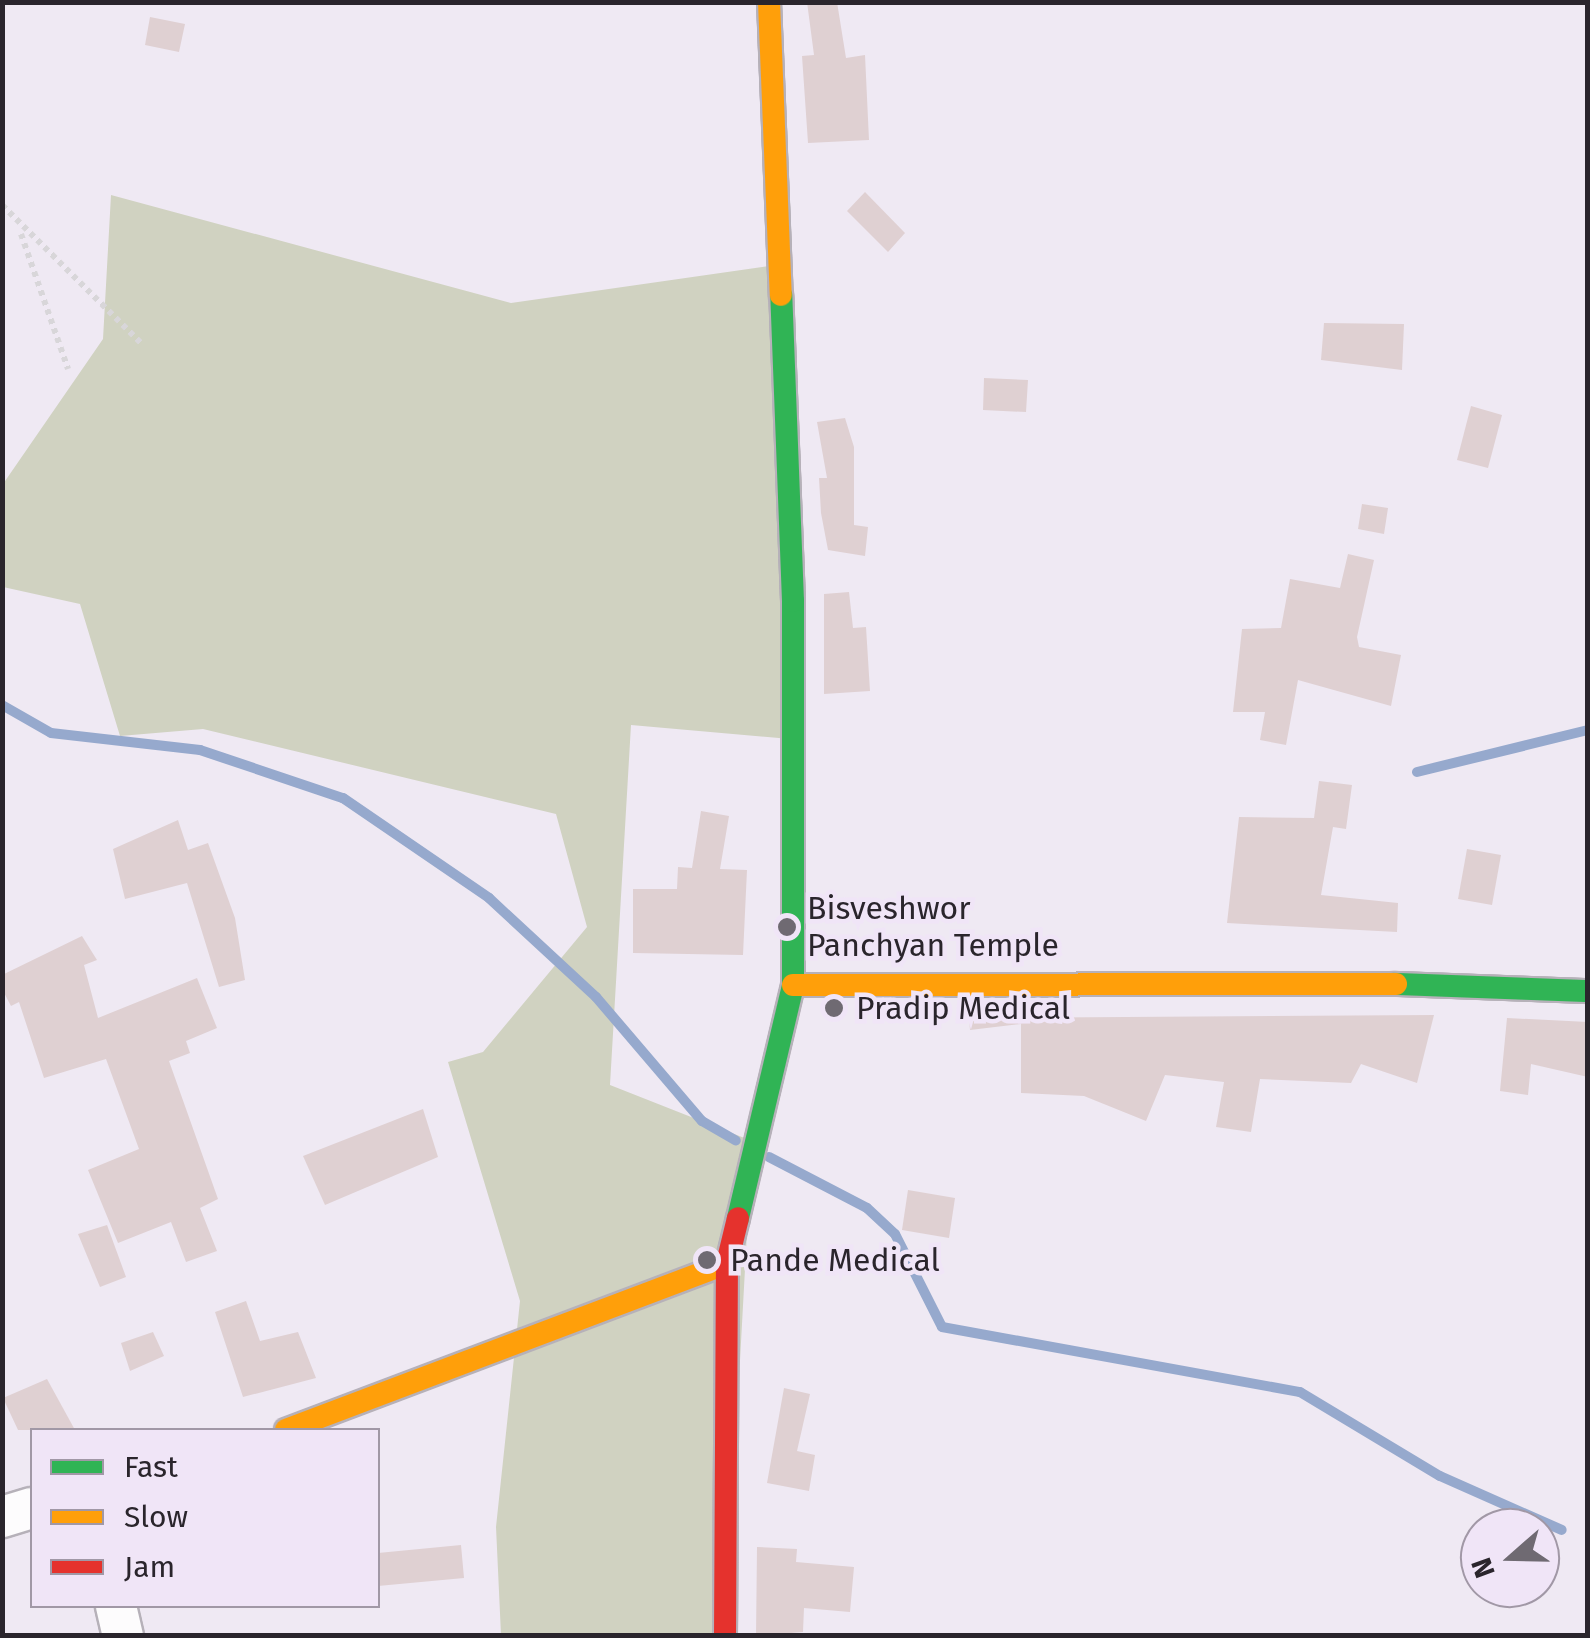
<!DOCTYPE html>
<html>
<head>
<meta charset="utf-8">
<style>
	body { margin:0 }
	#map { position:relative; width:1590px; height:1638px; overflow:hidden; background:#efe9f3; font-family:"Fira Sans",sans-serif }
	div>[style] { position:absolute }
	.green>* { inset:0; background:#d0d2c1 }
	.stream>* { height:10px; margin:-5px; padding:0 5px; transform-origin:5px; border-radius:5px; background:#96a9cd }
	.building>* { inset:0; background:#dfd0d2 }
	.path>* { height:6px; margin-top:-3px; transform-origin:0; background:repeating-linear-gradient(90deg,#d8d6d9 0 5px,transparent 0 10px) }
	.roads { filter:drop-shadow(2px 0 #b6b1b9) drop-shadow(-2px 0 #b6b1b9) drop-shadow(0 2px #b6b1b9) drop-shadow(0 -2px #b6b1b9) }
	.street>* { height:40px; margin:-20px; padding:0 20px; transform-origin:20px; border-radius:20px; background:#fdfcfd }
	.fast>* { height:22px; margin:-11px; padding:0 11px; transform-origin:11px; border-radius:11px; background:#30b455 }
	.slow>* { height:22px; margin:-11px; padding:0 11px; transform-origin:11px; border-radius:11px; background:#ff9f0a }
	.jam>* { height:22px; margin:-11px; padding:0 11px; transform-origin:11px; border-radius:11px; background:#e5322d }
	.dots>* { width:28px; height:28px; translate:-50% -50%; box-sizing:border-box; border:5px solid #f0e5f7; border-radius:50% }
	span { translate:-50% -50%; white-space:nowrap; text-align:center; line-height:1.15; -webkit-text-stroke:9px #f0e5f7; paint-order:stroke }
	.poi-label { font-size:32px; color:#2a252c }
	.left { translate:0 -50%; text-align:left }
	.frame { position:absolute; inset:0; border:5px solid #2a252c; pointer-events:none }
	.legend { position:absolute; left:30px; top:1428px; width:350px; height:180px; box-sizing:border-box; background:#f0e5f7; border:2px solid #a198a6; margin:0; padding:12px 18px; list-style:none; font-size:30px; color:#2a252c }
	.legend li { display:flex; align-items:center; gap:20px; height:50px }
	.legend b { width:50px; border:2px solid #a198a6 }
	.north { position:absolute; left:1460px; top:1508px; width:100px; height:100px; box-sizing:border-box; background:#f0e5f7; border:2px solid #a198a6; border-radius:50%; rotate:250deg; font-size:28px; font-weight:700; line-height:40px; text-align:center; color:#2a252c }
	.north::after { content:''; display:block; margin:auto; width:35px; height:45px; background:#6f6a72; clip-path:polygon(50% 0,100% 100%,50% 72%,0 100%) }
</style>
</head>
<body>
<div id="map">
	<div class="green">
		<div style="clip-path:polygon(111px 195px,511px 303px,776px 265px,790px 739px,631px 725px,610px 1085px,752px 1141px,725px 1635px,501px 1635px,496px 1527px,520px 1301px,448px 1062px,483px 1052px,587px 927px,556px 814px,203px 729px,120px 736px,80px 604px,3px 587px,3px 484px,103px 339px)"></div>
	</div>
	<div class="stream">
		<div style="left:2px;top:705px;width:56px;rotate:29.7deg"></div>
		<div style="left:51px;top:733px;width:150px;rotate:6.5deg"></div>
		<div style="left:200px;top:750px;width:151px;rotate:18.6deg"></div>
		<div style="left:343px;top:798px;width:177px;rotate:34.4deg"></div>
		<div style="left:489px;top:898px;width:146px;rotate:42.8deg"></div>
		<div style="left:596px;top:997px;width:163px;rotate:49.5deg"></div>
		<div style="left:702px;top:1121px;width:39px;rotate:30deg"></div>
		<div style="left:1417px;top:772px;width:176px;rotate:-13.8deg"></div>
		<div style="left:769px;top:1157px;width:110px;rotate:27.5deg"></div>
		<div style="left:867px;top:1208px;width:38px;rotate:43deg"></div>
		<div style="left:895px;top:1234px;width:104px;rotate:63.2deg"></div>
		<div style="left:942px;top:1327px;width:364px;rotate:10.3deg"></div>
		<div style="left:1300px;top:1392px;width:163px;rotate:31deg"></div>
		<div style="left:1440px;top:1476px;width:133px;rotate:23.9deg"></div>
	</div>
	<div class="building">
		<div style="clip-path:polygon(807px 2px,837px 2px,846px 58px,865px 55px,869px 140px,808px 143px,802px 56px,814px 55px)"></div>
		<div style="clip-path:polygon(150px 17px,185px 24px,179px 52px,145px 45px)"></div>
		<div style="clip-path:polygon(865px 192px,905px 233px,888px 252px,847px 211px)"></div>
		<div style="clip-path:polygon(1324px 323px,1404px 324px,1402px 370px,1321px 360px)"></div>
		<div style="clip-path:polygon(984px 378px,1028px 380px,1026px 412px,983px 410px)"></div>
		<div style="clip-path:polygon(1471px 406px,1502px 415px,1488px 468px,1457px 460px)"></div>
		<div style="clip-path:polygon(845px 418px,854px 447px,854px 525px,868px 527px,865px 556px,828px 550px,821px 513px,819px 478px,827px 478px,817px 422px)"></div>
		<div style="clip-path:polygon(1362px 504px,1388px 508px,1384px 534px,1358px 529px)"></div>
		<div style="clip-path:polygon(1348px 554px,1374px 560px,1357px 637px,1359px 647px,1401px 655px,1391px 706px,1298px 680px,1286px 745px,1260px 740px,1265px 712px,1233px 712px,1242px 629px,1281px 628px,1290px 579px,1340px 588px)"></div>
		<div style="clip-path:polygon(849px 592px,853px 628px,866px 627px,870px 691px,824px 694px,824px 594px)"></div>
		<div style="clip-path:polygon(1319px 781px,1352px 785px,1346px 829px,1333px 827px,1321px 895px,1398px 903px,1397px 932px,1227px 923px,1239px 817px,1314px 818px)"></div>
		<div style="clip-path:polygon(701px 811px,729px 816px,720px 869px,747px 870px,743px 955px,633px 953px,633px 889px,677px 889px,678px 867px,692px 868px)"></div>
		<div style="clip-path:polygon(178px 820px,188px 850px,208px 843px,235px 918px,245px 980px,219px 987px,187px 883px,125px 899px,113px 849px)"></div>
		<div style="clip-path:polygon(1467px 849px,1501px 855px,1492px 905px,1458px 899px)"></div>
		<div style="clip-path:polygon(82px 936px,97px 960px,84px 965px,98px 1018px,197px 978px,217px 1028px,186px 1041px,190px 1053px,169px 1061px,218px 1199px,200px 1208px,217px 1251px,186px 1262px,171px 1222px,118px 1243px,88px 1170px,139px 1149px,106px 1059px,44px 1078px,19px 1002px,11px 1006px,2px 989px,2px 975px)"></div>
		<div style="clip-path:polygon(1434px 1015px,1417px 1083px,1361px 1064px,1351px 1083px,1260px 1079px,1251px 1132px,1216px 1127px,1224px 1082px,1165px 1075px,1146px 1121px,1084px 1096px,1021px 1093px,1021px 1024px,970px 1030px,969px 1018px)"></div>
		<div style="clip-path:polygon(1507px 1018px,1588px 1022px,1588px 1077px,1531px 1064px,1528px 1095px,1500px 1091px)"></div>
		<div style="clip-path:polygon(423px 1109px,438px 1157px,325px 1205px,303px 1156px)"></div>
		<div style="clip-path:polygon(908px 1190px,955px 1198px,949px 1238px,902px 1230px)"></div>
		<div style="clip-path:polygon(107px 1225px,126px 1277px,100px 1287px,78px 1234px)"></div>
		<div style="clip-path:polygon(246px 1301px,260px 1341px,298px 1332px,316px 1378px,243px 1397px,215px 1312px)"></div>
		<div style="clip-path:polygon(153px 1332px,164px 1356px,130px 1371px,121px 1343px)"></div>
		<div style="clip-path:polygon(47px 1379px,75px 1430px,18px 1430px,3px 1398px)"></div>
		<div style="clip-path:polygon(784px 1388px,810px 1394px,797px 1451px,815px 1455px,809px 1491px,767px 1483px)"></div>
		<div style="clip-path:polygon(461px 1545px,464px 1578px,378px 1586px,378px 1553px)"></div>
		<div style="clip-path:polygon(757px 1547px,797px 1549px,796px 1562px,854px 1567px,850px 1612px,804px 1608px,803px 1632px,756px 1636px)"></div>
	</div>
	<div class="path">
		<div style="left:2px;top:205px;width:196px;rotate:44.8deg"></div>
		<div style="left:21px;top:234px;width:143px;rotate:70.8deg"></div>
	</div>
	<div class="roads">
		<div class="street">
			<div style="left:2px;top:1517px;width:31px;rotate:-17deg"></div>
			<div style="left:116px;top:1606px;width:31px;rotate:77deg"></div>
		</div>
		<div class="fast">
			<div style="left:1396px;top:984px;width:192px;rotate:2.1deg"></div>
			<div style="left:738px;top:1218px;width:239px;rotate:-76.7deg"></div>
			<div style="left:793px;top:985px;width:384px;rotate:-90deg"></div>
			<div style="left:793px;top:601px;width:306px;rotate:-92.2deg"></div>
		</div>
		<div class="slow">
			<div style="left:769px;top:2px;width:293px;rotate:87.7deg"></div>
			<div style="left:793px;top:985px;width:603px;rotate:-0.1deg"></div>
			<div style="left:286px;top:1430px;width:472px;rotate:-20.7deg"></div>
		</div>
		<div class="jam">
			<div style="left:725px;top:1636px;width:373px;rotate:-89.7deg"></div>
			<div style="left:727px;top:1263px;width:46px;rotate:-76.3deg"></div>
		</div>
	</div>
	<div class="dots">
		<div style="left:787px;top:927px;background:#6f6a72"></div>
		<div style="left:834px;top:1008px;background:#6f6a72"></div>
		<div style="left:707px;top:1260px;background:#6f6a72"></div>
	</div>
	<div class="poi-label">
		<span class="left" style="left:807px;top:927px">Bisveshwor<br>Panchyan Temple</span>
		<span class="left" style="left:856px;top:1008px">Pradip Medical</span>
		<span class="left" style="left:730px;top:1260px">Pande Medical</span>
	</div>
	<div class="frame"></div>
	<ul class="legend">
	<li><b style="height:12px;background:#30b455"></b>Fast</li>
	<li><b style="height:12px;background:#ff9f0a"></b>Slow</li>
	<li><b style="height:12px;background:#e5322d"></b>Jam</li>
	</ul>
	<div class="north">N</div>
</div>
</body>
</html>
